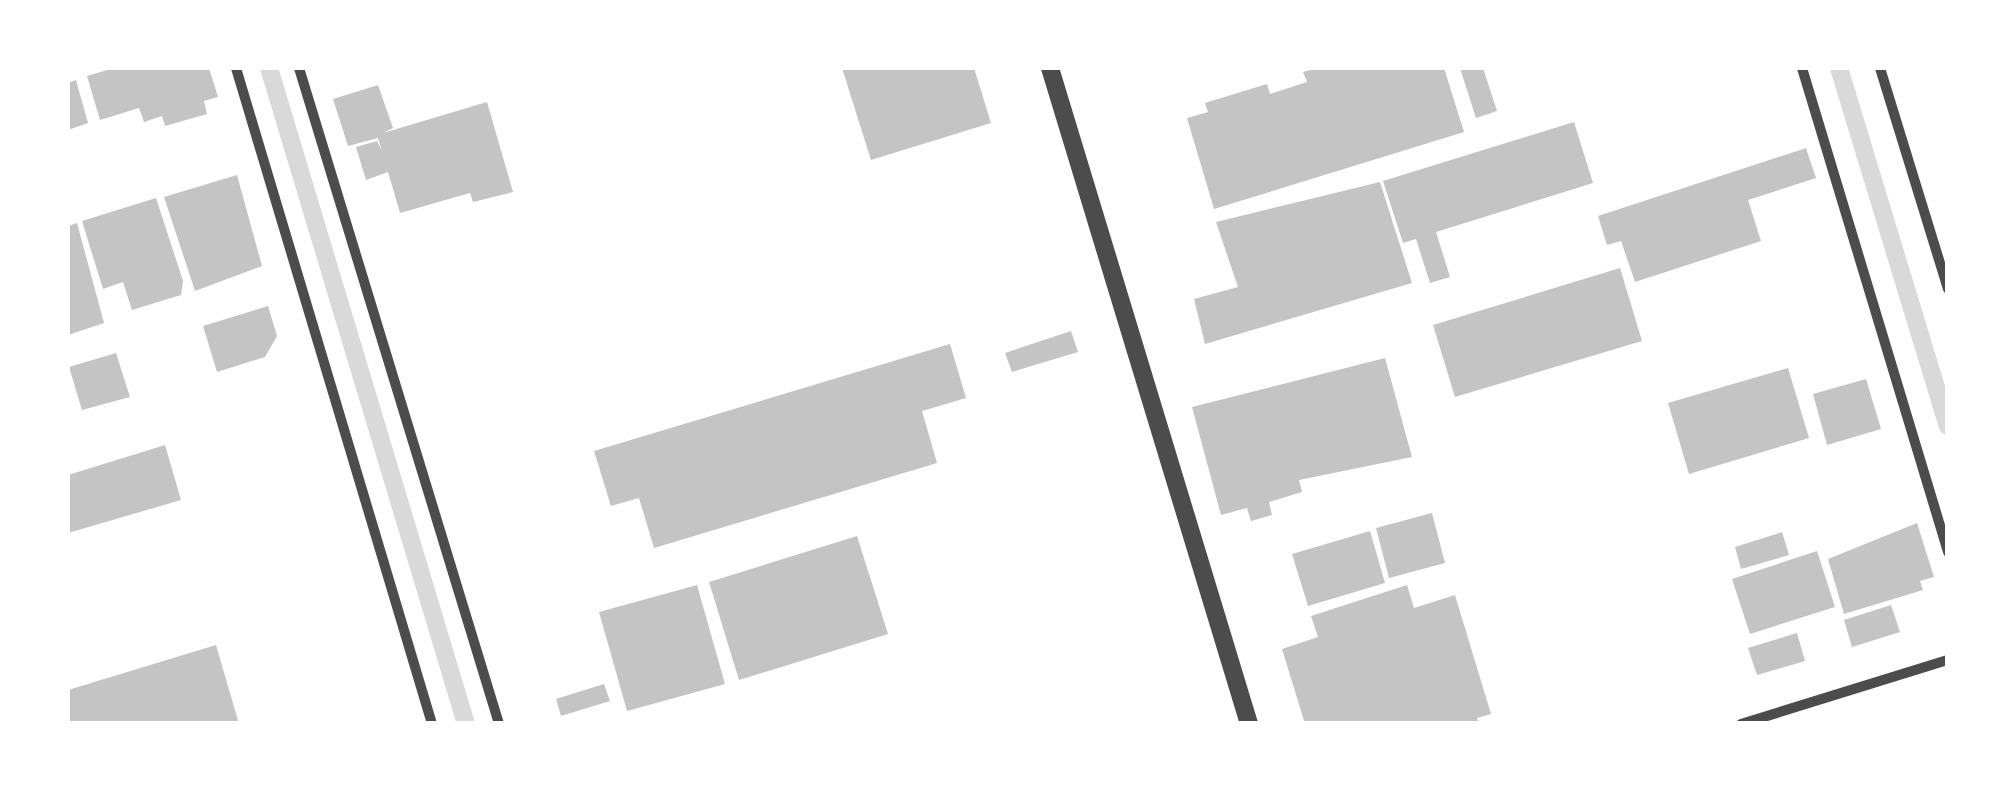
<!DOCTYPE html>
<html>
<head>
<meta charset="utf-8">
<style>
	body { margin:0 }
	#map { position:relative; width:2015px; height:791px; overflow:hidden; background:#fff; font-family:Jost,sans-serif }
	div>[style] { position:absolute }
	.stream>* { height:18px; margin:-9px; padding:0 9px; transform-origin:9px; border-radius:9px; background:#d9d9d9 }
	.building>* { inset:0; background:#c4c4c4 }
	.minor>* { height:10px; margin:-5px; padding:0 5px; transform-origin:5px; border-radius:5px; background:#4c4c4c }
	.tertiary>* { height:18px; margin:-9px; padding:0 9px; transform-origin:9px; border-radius:9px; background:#4c4c4c }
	span { translate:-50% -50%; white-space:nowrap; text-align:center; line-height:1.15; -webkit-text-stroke:10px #fff; paint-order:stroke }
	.frame { position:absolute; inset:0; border:70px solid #fff; pointer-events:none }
</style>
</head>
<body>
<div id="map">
	<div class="stream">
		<div style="left:269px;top:68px;width:685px;rotate:73.28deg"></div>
		<div style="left:1839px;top:68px;width:374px;rotate:73.1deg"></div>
	</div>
	<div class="building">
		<div style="clip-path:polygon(114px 68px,209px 68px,218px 97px,204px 101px,207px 114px,165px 126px,162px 116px,144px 122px,139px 108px,100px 120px,87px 76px)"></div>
		<div style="clip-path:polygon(842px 68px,974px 68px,991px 123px,871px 160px)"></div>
		<div style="clip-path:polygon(1318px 68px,1444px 68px,1464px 132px,1214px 209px,1187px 118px,1208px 112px,1205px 103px,1267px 84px,1270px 94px,1307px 82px,1303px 72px)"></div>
		<div style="clip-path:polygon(1460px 68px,1483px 68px,1497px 111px,1476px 118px)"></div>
		<div style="clip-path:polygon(76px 80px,88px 123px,68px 130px,68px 83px)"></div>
		<div style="clip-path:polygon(378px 85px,393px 128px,383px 133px,487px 102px,513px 192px,473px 202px,470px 193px,400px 213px,388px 172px,366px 180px,356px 147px,377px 141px,382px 151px,378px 138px,348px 146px,333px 99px)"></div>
		<div style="clip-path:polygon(1574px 122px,1593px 183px,1436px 232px,1450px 277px,1430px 283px,1416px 239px,1403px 243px,1383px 181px)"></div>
		<div style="clip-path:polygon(1806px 148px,1816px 178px,1748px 200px,1761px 241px,1635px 282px,1621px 241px,1607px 245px,1598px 216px)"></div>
		<div style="clip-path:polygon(237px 175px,262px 266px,195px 291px,164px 197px)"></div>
		<div style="clip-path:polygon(1380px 182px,1412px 283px,1205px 344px,1194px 299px,1238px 287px,1216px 222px)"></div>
		<div style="clip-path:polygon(156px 198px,183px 281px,181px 295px,132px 310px,123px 282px,103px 289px,82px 221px)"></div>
		<div style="clip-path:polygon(77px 223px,104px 323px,68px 335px,68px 226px)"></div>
		<div style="clip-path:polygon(1620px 268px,1642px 341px,1455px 397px,1433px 325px)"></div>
		<div style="clip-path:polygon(268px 306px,277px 336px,265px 357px,217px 372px,203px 326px)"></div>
		<div style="clip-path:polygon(1071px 331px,1078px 352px,1012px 372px,1005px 353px)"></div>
		<div style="clip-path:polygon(950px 344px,966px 398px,922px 411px,937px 463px,654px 548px,639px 498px,611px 506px,594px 451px)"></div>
		<div style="clip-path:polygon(116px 353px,130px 397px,82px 410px,69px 367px)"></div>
		<div style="clip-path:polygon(1385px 358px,1412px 457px,1299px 480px,1302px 492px,1269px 502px,1272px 515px,1251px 521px,1247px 508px,1221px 515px,1192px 407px)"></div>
		<div style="clip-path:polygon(1788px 368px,1809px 438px,1689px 474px,1668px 403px)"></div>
		<div style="clip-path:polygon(1866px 379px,1881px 429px,1827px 445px,1813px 394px)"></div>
		<div style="clip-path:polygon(165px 445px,181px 500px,68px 533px,68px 475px)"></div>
		<div style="clip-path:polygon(1432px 513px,1445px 563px,1389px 578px,1376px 528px)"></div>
		<div style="clip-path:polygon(1917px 523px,1934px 577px,1920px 581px,1923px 590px,1844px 614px,1828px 559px)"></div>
		<div style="clip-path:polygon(1370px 531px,1385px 583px,1308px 606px,1292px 554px)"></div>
		<div style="clip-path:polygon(1782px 532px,1789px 555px,1741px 569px,1735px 547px)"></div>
		<div style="clip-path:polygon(857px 536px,888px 634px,739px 680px,709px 582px)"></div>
		<div style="clip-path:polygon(1817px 551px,1835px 607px,1750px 634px,1732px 579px)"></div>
		<div style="clip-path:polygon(697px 585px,725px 684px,627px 711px,599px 612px)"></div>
		<div style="clip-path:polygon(1407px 585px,1414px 608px,1455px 595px,1491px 714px,1477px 718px,1479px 724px,1305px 724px,1282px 649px,1318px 637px,1311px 616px)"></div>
		<div style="clip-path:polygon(1891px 605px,1900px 632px,1852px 647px,1844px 620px)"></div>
		<div style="clip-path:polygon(1797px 633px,1805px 661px,1757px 675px,1748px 648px)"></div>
		<div style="clip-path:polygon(216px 645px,239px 724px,68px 724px,68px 690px)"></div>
		<div style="clip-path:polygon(604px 684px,610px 701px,561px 716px,556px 699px)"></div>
	</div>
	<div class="minor">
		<div style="left:236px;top:68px;width:685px;rotate:73.36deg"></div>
		<div style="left:299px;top:68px;width:686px;rotate:73.04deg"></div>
		<div style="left:1802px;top:68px;width:506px;rotate:73.21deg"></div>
		<div style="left:1880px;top:68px;width:231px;rotate:72.9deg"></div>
		<div style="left:1741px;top:724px;width:217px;rotate:-17.2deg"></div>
	</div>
	<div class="tertiary">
		<div style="left:1050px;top:68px;width:686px;rotate:73.12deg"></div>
	</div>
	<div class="frame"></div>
</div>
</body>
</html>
